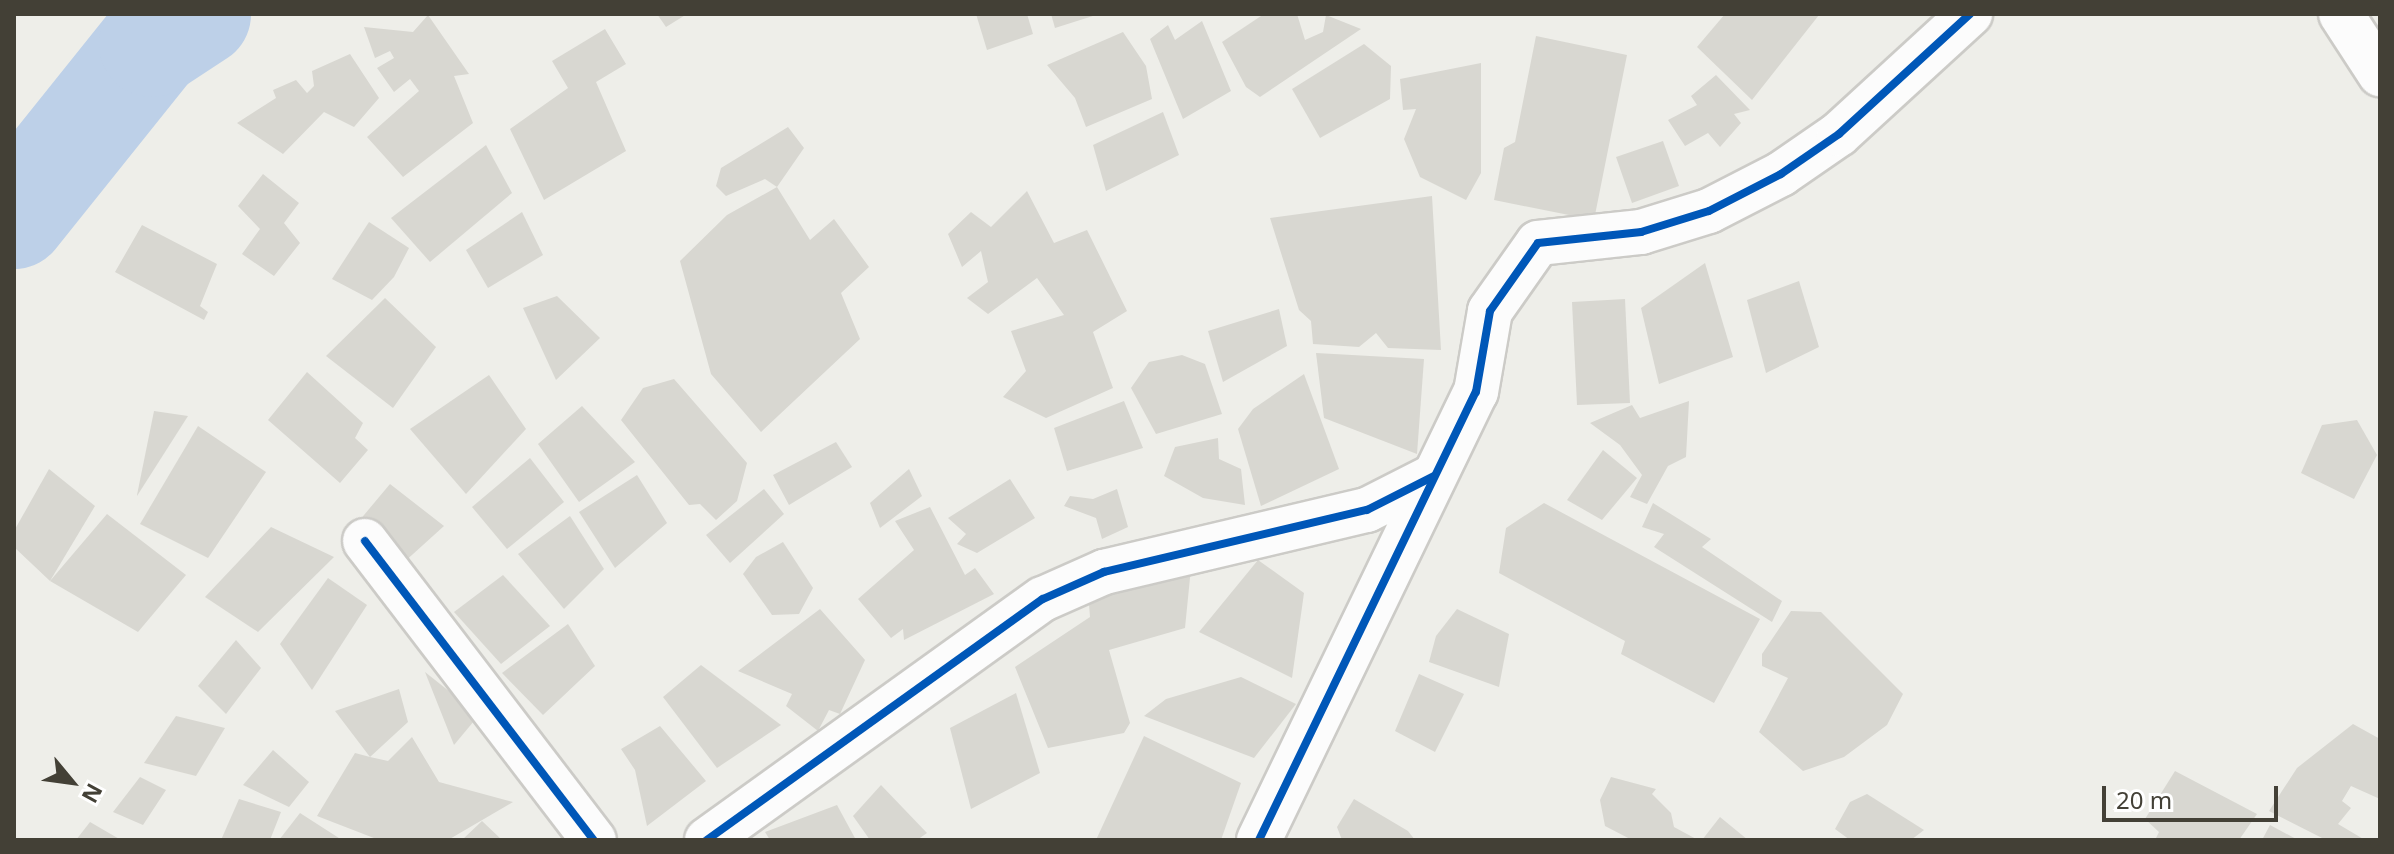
<!DOCTYPE html>
<html>
<head>
<meta charset="utf-8">
<style>
	body { margin:0 }
	#map { position:relative; width:2394px; height:854px; overflow:hidden; background:#eeeee9; font-family:"Noto Sans",sans-serif }
	div>[style] { position:absolute }
	.river>* { height:106px; margin:-53px; padding:0 53px; transform-origin:53px; border-radius:53px; background:#bdd0e8 }
	.building>* { inset:0; background:#d8d7d1 }
	.roads { filter:drop-shadow(2px 0 #cccbc7) drop-shadow(-2px 0 #cccbc7) drop-shadow(0 2px #cccbc7) drop-shadow(0 -2px #cccbc7) }
	.minor>* { height:44px; margin:-22px; padding:0 22px; transform-origin:22px; border-radius:22px; background:#fcfcfc }
	.cycleway>* { height:8px; margin:-4px; padding:0 4px; transform-origin:4px; border-radius:4px; background:#0057b8 }
	span { translate:-50% -50%; white-space:nowrap; text-align:center; line-height:1.15; -webkit-text-stroke:6px #fff; paint-order:stroke }
	.frame { position:absolute; inset:0; border:16px solid #434036; pointer-events:none }
	.north { position:absolute; left:32px; top:742px; width:80px; height:80px; -webkit-text-stroke:6px #fff; paint-order:stroke; rotate:119deg; font-size:22px; font-weight:700; line-height:32px; text-align:center; color:#434036 }
	.north::after { content:''; display:block; margin:auto; width:28px; height:36px; background:#434036; clip-path:polygon(50% 0,100% 100%,50% 72%,0 100%) }
	.scale { position:absolute; left:2102px; top:786px; width:176px; height:36px; box-sizing:border-box; border:4px solid #434036; border-top:0; padding-left:10px; font-size:24px; line-height:28px; white-space:nowrap; color:#434036; -webkit-text-stroke:6px #fff; paint-order:stroke }
</style>
</head>
<body>
<div id="map">
	<div class="river">
		<div style="left:14px;top:216px;width:221px;rotate:-51.3deg"></div>
		<div style="left:152px;top:44px;width:55px;rotate:-33.1deg"></div>
	</div>
	<div class="building">
		<div style="clip-path:polygon(657px 14px,687px 14px,666px 27px)"></div>
		<div style="clip-path:polygon(976px 14px,1027px 14px,1033px 34px,987px 50px)"></div>
		<div style="clip-path:polygon(1051px 14px,1096px 14px,1096px 15px,1055px 28px)"></div>
		<div style="clip-path:polygon(1264px 14px,1297px 14px,1305px 40px,1323px 32px,1326px 15px,1361px 29px,1260px 97px,1246px 87px,1222px 42px)"></div>
		<div style="clip-path:polygon(1725px 14px,1817px 14px,1819px 15px,1752px 100px,1697px 47px)"></div>
		<div style="clip-path:polygon(428px 15px,469px 74px,454px 76px,473px 123px,403px 177px,367px 137px,419px 91px,410px 79px,394px 92px,377px 68px,394px 58px,390px 51px,375px 58px,364px 27px,413px 32px)"></div>
		<div style="clip-path:polygon(1202px 21px,1231px 91px,1183px 119px,1150px 39px,1168px 25px,1175px 40px)"></div>
		<div style="clip-path:polygon(605px 29px,626px 64px,596px 82px,626px 151px,544px 200px,510px 129px,568px 88px,552px 61px)"></div>
		<div style="clip-path:polygon(1123px 32px,1146px 66px,1152px 99px,1086px 127px,1075px 98px,1047px 65px)"></div>
		<div style="clip-path:polygon(1536px 36px,1627px 55px,1594px 220px,1494px 200px,1504px 148px,1515px 142px)"></div>
		<div style="clip-path:polygon(1364px 44px,1391px 66px,1390px 99px,1320px 138px,1292px 89px)"></div>
		<div style="clip-path:polygon(350px 54px,379px 98px,354px 127px,324px 112px,283px 154px,237px 123px,276px 98px,273px 90px,296px 80px,307px 93px,314px 86px,312px 71px)"></div>
		<div style="clip-path:polygon(1481px 63px,1481px 173px,1466px 200px,1420px 177px,1404px 139px,1416px 109px,1403px 110px,1400px 79px)"></div>
		<div style="clip-path:polygon(1716px 75px,1750px 110px,1734px 114px,1741px 123px,1720px 147px,1708px 133px,1685px 146px,1668px 120px,1697px 105px,1691px 96px)"></div>
		<div style="clip-path:polygon(1163px 112px,1179px 155px,1106px 191px,1093px 145px)"></div>
		<div style="clip-path:polygon(788px 127px,804px 148px,777px 187px,765px 179px,726px 196px,716px 186px,721px 168px)"></div>
		<div style="clip-path:polygon(1663px 141px,1679px 186px,1632px 203px,1616px 157px)"></div>
		<div style="clip-path:polygon(486px 145px,512px 193px,430px 262px,391px 218px)"></div>
		<div style="clip-path:polygon(263px 174px,299px 203px,284px 223px,300px 243px,274px 276px,242px 254px,260px 229px,238px 206px)"></div>
		<div style="clip-path:polygon(777px 187px,810px 240px,834px 219px,869px 267px,841px 293px,860px 339px,761px 432px,711px 374px,680px 261px,727px 215px)"></div>
		<div style="clip-path:polygon(1027px 191px,1054px 243px,1087px 230px,1127px 311px,1093px 332px,1113px 388px,1046px 418px,1003px 397px,1026px 371px,1011px 331px,1064px 315px,1037px 278px,988px 314px,967px 298px,988px 282px,981px 251px,962px 267px,948px 234px,971px 212px,991px 227px)"></div>
		<div style="clip-path:polygon(1432px 196px,1441px 350px,1388px 348px,1376px 333px,1359px 347px,1313px 344px,1311px 321px,1299px 310px,1270px 218px)"></div>
		<div style="clip-path:polygon(522px 212px,543px 255px,488px 288px,466px 250px)"></div>
		<div style="clip-path:polygon(369px 222px,409px 248px,394px 277px,372px 300px,332px 279px)"></div>
		<div style="clip-path:polygon(142px 225px,217px 264px,200px 306px,208px 312px,204px 320px,115px 272px)"></div>
		<div style="clip-path:polygon(1705px 263px,1733px 357px,1659px 384px,1641px 308px)"></div>
		<div style="clip-path:polygon(1799px 281px,1819px 347px,1766px 373px,1747px 300px)"></div>
		<div style="clip-path:polygon(557px 296px,600px 338px,556px 380px,523px 308px)"></div>
		<div style="clip-path:polygon(385px 298px,436px 347px,393px 408px,326px 356px)"></div>
		<div style="clip-path:polygon(1625px 299px,1630px 403px,1577px 405px,1572px 302px)"></div>
		<div style="clip-path:polygon(1279px 309px,1287px 346px,1223px 382px,1208px 331px)"></div>
		<div style="clip-path:polygon(1316px 353px,1424px 359px,1417px 454px,1324px 418px)"></div>
		<div style="clip-path:polygon(1182px 355px,1205px 364px,1222px 414px,1156px 434px,1131px 388px,1149px 362px)"></div>
		<div style="clip-path:polygon(307px 372px,363px 423px,355px 438px,368px 450px,340px 483px,268px 420px)"></div>
		<div style="clip-path:polygon(1304px 374px,1339px 469px,1261px 506px,1238px 429px,1253px 409px)"></div>
		<div style="clip-path:polygon(489px 375px,526px 429px,466px 494px,410px 429px)"></div>
		<div style="clip-path:polygon(674px 379px,747px 463px,737px 501px,716px 520px,700px 504px,689px 505px,621px 420px,643px 388px)"></div>
		<div style="clip-path:polygon(1124px 401px,1143px 448px,1067px 471px,1054px 428px)"></div>
		<div style="clip-path:polygon(1689px 401px,1686px 457px,1668px 466px,1647px 504px,1630px 497px,1642px 475px,1620px 445px,1590px 423px,1632px 405px,1640px 418px)"></div>
		<div style="clip-path:polygon(582px 406px,635px 462px,579px 502px,538px 444px)"></div>
		<div style="clip-path:polygon(154px 411px,188px 416px,137px 496px,137px 495px)"></div>
		<div style="clip-path:polygon(2357px 420px,2377px 455px,2354px 499px,2301px 473px,2322px 425px)"></div>
		<div style="clip-path:polygon(198px 426px,266px 472px,208px 558px,140px 524px)"></div>
		<div style="clip-path:polygon(1218px 438px,1219px 459px,1241px 469px,1245px 505px,1203px 498px,1164px 476px,1175px 447px)"></div>
		<div style="clip-path:polygon(836px 442px,852px 467px,789px 505px,773px 475px)"></div>
		<div style="clip-path:polygon(1603px 450px,1637px 478px,1602px 520px,1567px 500px)"></div>
		<div style="clip-path:polygon(530px 458px,564px 502px,507px 549px,472px 507px)"></div>
		<div style="clip-path:polygon(49px 469px,95px 506px,50px 581px,14px 547px,14px 531px)"></div>
		<div style="clip-path:polygon(909px 469px,922px 496px,880px 528px,870px 503px)"></div>
		<div style="clip-path:polygon(637px 475px,667px 523px,615px 568px,579px 512px)"></div>
		<div style="clip-path:polygon(1010px 479px,1035px 518px,977px 553px,957px 544px,966px 534px,948px 518px)"></div>
		<div style="clip-path:polygon(390px 484px,444px 526px,402px 564px,359px 521px)"></div>
		<div style="clip-path:polygon(764px 489px,784px 514px,730px 563px,706px 535px)"></div>
		<div style="clip-path:polygon(1117px 489px,1128px 527px,1102px 539px,1096px 518px,1064px 506px,1070px 496px,1093px 499px)"></div>
		<div style="clip-path:polygon(1544px 503px,1760px 619px,1714px 703px,1621px 654px,1625px 641px,1499px 573px,1506px 528px)"></div>
		<div style="clip-path:polygon(1653px 503px,1711px 539px,1702px 547px,1782px 601px,1772px 622px,1654px 547px,1664px 534px,1642px 527px)"></div>
		<div style="clip-path:polygon(930px 507px,965px 575px,975px 568px,994px 594px,904px 640px,903px 629px,891px 638px,858px 599px,914px 550px,895px 521px)"></div>
		<div style="clip-path:polygon(107px 514px,186px 575px,138px 632px,50px 581px)"></div>
		<div style="clip-path:polygon(570px 516px,604px 569px,564px 609px,518px 554px)"></div>
		<div style="clip-path:polygon(271px 527px,334px 557px,258px 632px,205px 597px)"></div>
		<div style="clip-path:polygon(783px 542px,813px 588px,799px 614px,772px 615px,743px 574px,756px 557px)"></div>
		<div style="clip-path:polygon(1258px 560px,1304px 593px,1292px 678px,1199px 632px)"></div>
		<div style="clip-path:polygon(1191px 568px,1185px 628px,1109px 650px,1130px 723px,1124px 733px,1048px 748px,1015px 667px,1090px 617px,1088px 591px)"></div>
		<div style="clip-path:polygon(503px 575px,550px 626px,501px 664px,454px 612px)"></div>
		<div style="clip-path:polygon(328px 578px,367px 605px,312px 690px,280px 644px)"></div>
		<div style="clip-path:polygon(820px 609px,865px 660px,840px 714px,829px 710px,818px 731px,786px 706px,792px 694px,738px 671px)"></div>
		<div style="clip-path:polygon(1457px 609px,1509px 634px,1499px 687px,1429px 662px,1436px 636px)"></div>
		<div style="clip-path:polygon(1791px 611px,1821px 612px,1903px 694px,1887px 725px,1844px 757px,1803px 771px,1759px 732px,1788px 678px,1762px 666px,1762px 654px)"></div>
		<div style="clip-path:polygon(568px 624px,595px 666px,543px 715px,502px 673px)"></div>
		<div style="clip-path:polygon(236px 640px,261px 668px,226px 714px,198px 686px)"></div>
		<div style="clip-path:polygon(701px 665px,781px 725px,717px 768px,663px 697px)"></div>
		<div style="clip-path:polygon(425px 672px,479px 715px,454px 745px)"></div>
		<div style="clip-path:polygon(1419px 674px,1464px 694px,1435px 752px,1395px 731px)"></div>
		<div style="clip-path:polygon(1241px 677px,1296px 704px,1254px 758px,1144px 716px,1166px 699px)"></div>
		<div style="clip-path:polygon(399px 689px,408px 722px,370px 757px,388px 761px,412px 737px,439px 782px,513px 802px,448px 840px,379px 840px,317px 816px,355px 753px,370px 757px,335px 711px)"></div>
		<div style="clip-path:polygon(1016px 693px,1040px 773px,971px 809px,950px 728px)"></div>
		<div style="clip-path:polygon(176px 716px,225px 728px,196px 776px,144px 763px)"></div>
		<div style="clip-path:polygon(2353px 724px,2380px 739px,2380px 799px,2351px 786px,2342px 801px,2351px 808px,2338px 824px,2365px 840px,2326px 840px,2269px 811px,2297px 768px)"></div>
		<div style="clip-path:polygon(660px 726px,706px 781px,647px 826px,635px 770px,621px 749px)"></div>
		<div style="clip-path:polygon(1144px 736px,1241px 783px,1221px 840px,1096px 840px)"></div>
		<div style="clip-path:polygon(273px 750px,309px 782px,289px 807px,243px 785px)"></div>
		<div style="clip-path:polygon(2175px 771px,2257px 814px,2239px 840px,2155px 840px,2159px 832px,2145px 819px)"></div>
		<div style="clip-path:polygon(140px 777px,166px 790px,143px 825px,113px 812px)"></div>
		<div style="clip-path:polygon(1611px 777px,1656px 789px,1652px 794px,1671px 813px,1674px 827px,1698px 840px,1632px 840px,1605px 826px,1600px 800px)"></div>
		<div style="clip-path:polygon(881px 785px,927px 833px,917px 840px,870px 840px,853px 816px)"></div>
		<div style="clip-path:polygon(1867px 794px,1924px 830px,1911px 840px,1850px 840px,1835px 829px,1850px 802px)"></div>
		<div style="clip-path:polygon(239px 799px,281px 812px,270px 840px,221px 840px)"></div>
		<div style="clip-path:polygon(1354px 799px,1408px 831px,1415px 840px,1342px 840px,1337px 827px)"></div>
		<div style="clip-path:polygon(837px 805px,856px 840px,770px 840px,765px 832px)"></div>
		<div style="clip-path:polygon(300px 813px,342px 840px,279px 840px)"></div>
		<div style="clip-path:polygon(1720px 817px,1748px 840px,1702px 840px)"></div>
		<div style="clip-path:polygon(482px 821px,502px 840px,462px 840px)"></div>
		<div style="clip-path:polygon(90px 822px,121px 840px,76px 840px)"></div>
		<div style="clip-path:polygon(2270px 825px,2298px 840px,2262px 840px)"></div>
	</div>
	<div class="roads">
		<div class="minor">
			<div style="left:2341px;top:14px;width:72px;rotate:57deg"></div>
			<div style="left:365px;top:541px;width:377px;rotate:52.6deg"></div>
			<div style="left:707px;top:840px;width:413px;rotate:-35.7deg"></div>
			<div style="left:1043px;top:599px;width:67px;rotate:-23.9deg"></div>
			<div style="left:1104px;top:572px;width:270px;rotate:-13.3deg"></div>
			<div style="left:1367px;top:510px;width:75px;rotate:-26.9deg"></div>
			<div style="left:1259px;top:840px;width:498px;rotate:-64.2deg"></div>
			<div style="left:1476px;top:392px;width:82px;rotate:-80.2deg"></div>
			<div style="left:1490px;top:311px;width:83px;rotate:-54.8deg"></div>
			<div style="left:1538px;top:243px;width:104px;rotate:-6.1deg"></div>
			<div style="left:1641px;top:232px;width:71px;rotate:-17.2deg"></div>
			<div style="left:1709px;top:211px;width:81px;rotate:-27.2deg"></div>
			<div style="left:1781px;top:174px;width:70px;rotate:-34.6deg"></div>
			<div style="left:1839px;top:134px;width:178px;rotate:-42.5deg"></div>
		</div>
	</div>
	<div class="cycleway">
		<div style="left:365px;top:541px;width:377px;rotate:52.6deg"></div>
		<div style="left:707px;top:840px;width:413px;rotate:-35.7deg"></div>
		<div style="left:1043px;top:599px;width:67px;rotate:-23.9deg"></div>
		<div style="left:1104px;top:572px;width:270px;rotate:-13.3deg"></div>
		<div style="left:1367px;top:510px;width:75px;rotate:-26.9deg"></div>
		<div style="left:1259px;top:840px;width:498px;rotate:-64.2deg"></div>
		<div style="left:1476px;top:392px;width:82px;rotate:-80.2deg"></div>
		<div style="left:1490px;top:311px;width:83px;rotate:-54.8deg"></div>
		<div style="left:1538px;top:243px;width:104px;rotate:-6.1deg"></div>
		<div style="left:1641px;top:232px;width:71px;rotate:-17.2deg"></div>
		<div style="left:1709px;top:211px;width:81px;rotate:-27.2deg"></div>
		<div style="left:1781px;top:174px;width:70px;rotate:-34.6deg"></div>
		<div style="left:1839px;top:134px;width:178px;rotate:-42.5deg"></div>
	</div>
	<div class="frame"></div>
	<div class="north">N</div>
	<div class="scale">20 m</div>
</div>
</body>
</html>
